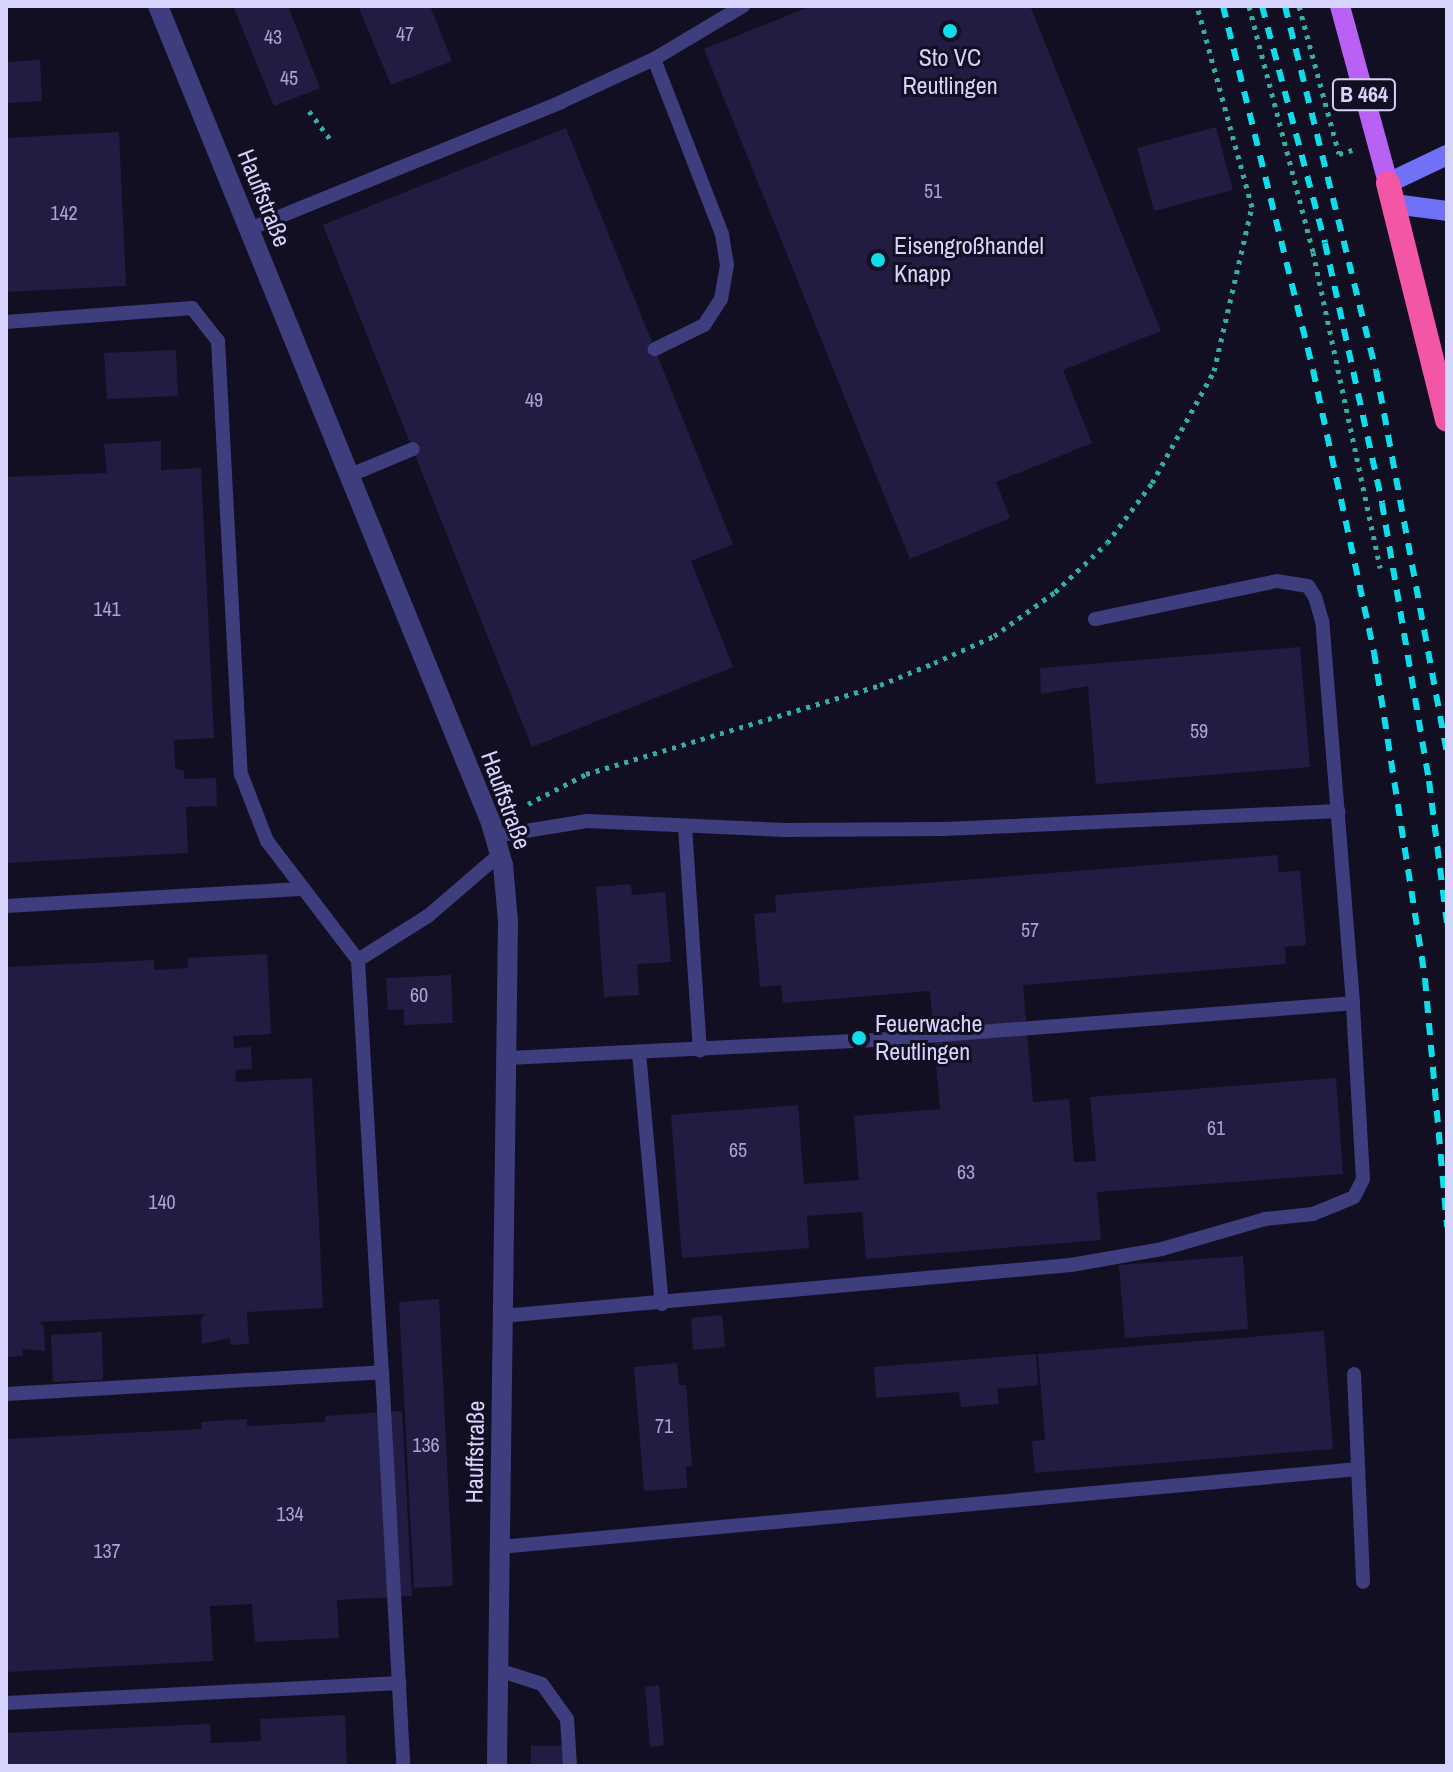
<!DOCTYPE html>
<html>
<head>
<meta charset="utf-8">
<style>
	body { margin:0 }
	#map { position:relative; width:1453px; height:1772px; overflow:hidden; background:#120f22; font-family:"Archivo Narrow",sans-serif }
	div>[style] { position:absolute }
	.building>* { inset:0; background:#231c42 }
	.path>* { height:5px; margin-top:-2.5px; transform-origin:0; background:repeating-linear-gradient(90deg,#36ada2 0 4px,transparent 0 10px) }
	.lane>* { height:14px; margin:-7px; padding:0 7px; transform-origin:7px; border-radius:7px; background:#3e3d7e }
	.street>* { height:20px; margin:-10px; padding:0 10px; transform-origin:10px; border-radius:10px; background:#3e3d7e }
	.secondary>* { height:20px; margin:-10px; padding:0 10px; transform-origin:10px; border-radius:10px; background:#7071f6 }
	.primary>* { height:20px; margin:-10px; padding:0 10px; transform-origin:10px; border-radius:10px; background:#b961f5 }
	.highway>* { height:24px; margin:-12px; padding:0 12px; transform-origin:12px; border-radius:12px; background:#f456a6 }
	.rail>* { height:6px; margin-top:-3px; transform-origin:0; background:repeating-linear-gradient(90deg,#0fddec 0 12px,transparent 0 22px) }
	.dots>* { width:22px; height:22px; translate:-50% -50%; box-sizing:border-box; border:4px solid #120f22; border-radius:50% }
	span { translate:-50% -50%; white-space:nowrap; text-align:center; line-height:1.15; -webkit-text-stroke:6px #120f22; paint-order:stroke }
	.number-label { font-size:20px; color:#a9a5ce }
	.number-label span { -webkit-text-stroke-width:0 }
	.shield-label span { padding:2px 6px; background:#120f22; border:2px solid; border-radius:6px; -webkit-text-stroke-width:0 }
	.shield-label { font-size:22px; color:#d6d3fc; font-weight:700 }
	.poi-label { font-size:24px; color:#d6d3fc }
	.left { translate:0 -50%; text-align:left }
	.street-label { font-size:24px; color:#d6d3fc }
	.frame { position:absolute; inset:0; border:8px solid #d6d3fc; pointer-events:none }
</style>
</head>
<body>
<div id="map">
	<div class="building">
		<div style="clip-path:polygon(233px 6px,288px 6px,320px 88px,274px 106px)"></div>
		<div style="clip-path:polygon(358px 6px,430px 6px,452px 61px,391px 85px)"></div>
		<div style="clip-path:polygon(811px 6px,1030px 6px,1161px 331px,1063px 370px,1092px 443px,996px 482px,1010px 518px,910px 559px,704px 49px)"></div>
		<div style="clip-path:polygon(40px 60px,42px 101px,6px 103px,6px 62px)"></div>
		<div style="clip-path:polygon(1216px 127px,1233px 190px,1154px 211px,1137px 148px)"></div>
		<div style="clip-path:polygon(566px 128px,733px 544px,691px 561px,733px 667px,532px 747px,323px 225px)"></div>
		<div style="clip-path:polygon(119px 132px,126px 286px,6px 292px,6px 138px)"></div>
		<div style="clip-path:polygon(176px 350px,178px 396px,107px 399px,104px 353px)"></div>
		<div style="clip-path:polygon(161px 441px,161px 470px,201px 468px,214px 738px,174px 740px,175px 768px,184px 771px,184px 779px,216px 778px,217px 806px,186px 807px,188px 853px,6px 863px,6px 477px,107px 473px,104px 444px)"></div>
		<div style="clip-path:polygon(1300px 647px,1310px 767px,1096px 784px,1088px 686px,1041px 694px,1040px 668px)"></div>
		<div style="clip-path:polygon(1277px 855px,1279px 872px,1300px 871px,1306px 945px,1285px 947px,1286px 964px,1023px 985px,1033px 1102px,1069px 1099px,1074px 1162px,1096px 1161px,1090px 1097px,1336px 1078px,1343px 1174px,1097px 1192px,1101px 1240px,866px 1259px,862px 1212px,807px 1216px,809px 1248px,682px 1258px,671px 1115px,798px 1105px,804px 1184px,859px 1180px,854px 1116px,940px 1109px,930px 991px,783px 1003px,781px 985px,760px 987px,754px 914px,776px 912px,775px 895px)"></div>
		<div style="clip-path:polygon(631px 884px,632px 895px,665px 892px,671px 962px,637px 964px,639px 995px,604px 997px,596px 887px)"></div>
		<div style="clip-path:polygon(267px 954px,271px 1034px,233px 1036px,234px 1048px,251px 1047px,252px 1069px,235px 1070px,236px 1082px,312px 1078px,323px 1308px,247px 1312px,249px 1344px,231px 1345px,230px 1338px,202px 1344px,201px 1318px,206px 1314px,38px 1322px,44px 1326px,45px 1351px,22px 1349px,23px 1356px,6px 1357px,6px 967px,154px 960px,154px 970px,188px 968px,188px 958px)"></div>
		<div style="clip-path:polygon(451px 975px,453px 1023px,404px 1025px,404px 1009px,388px 1010px,386px 978px)"></div>
		<div style="clip-path:polygon(1243px 1256px,1248px 1329px,1125px 1338px,1119px 1265px)"></div>
		<div style="clip-path:polygon(439px 1299px,453px 1586px,414px 1588px,399px 1302px)"></div>
		<div style="clip-path:polygon(722px 1315px,725px 1347px,693px 1350px,691px 1318px)"></div>
		<div style="clip-path:polygon(1324px 1331px,1333px 1449px,1035px 1473px,1032px 1441px,1045px 1440px,1038px 1354px)"></div>
		<div style="clip-path:polygon(102px 1332px,103px 1380px,53px 1382px,51px 1335px)"></div>
		<div style="clip-path:polygon(1036px 1354px,1038px 1385px,997px 1389px,999px 1404px,961px 1407px,959px 1392px,876px 1398px,874px 1367px)"></div>
		<div style="clip-path:polygon(677px 1363px,679px 1385px,686px 1385px,692px 1466px,686px 1466px,687px 1488px,644px 1491px,634px 1367px)"></div>
		<div style="clip-path:polygon(402px 1411px,412px 1596px,337px 1600px,339px 1638px,255px 1642px,252px 1604px,210px 1606px,213px 1661px,6px 1672px,6px 1439px,202px 1429px,201px 1422px,247px 1419px,247px 1426px,325px 1422px,325px 1416px)"></div>
		<div style="clip-path:polygon(659px 1685px,664px 1745px,650px 1747px,645px 1687px)"></div>
		<div style="clip-path:polygon(345px 1715px,347px 1766px,6px 1766px,6px 1733px,210px 1724px,211px 1743px,261px 1741px,260px 1719px)"></div>
		<div style="clip-path:polygon(531px 1746px,563px 1746px,563px 1766px,531px 1766px)"></div>
	</div>
	<div class="path">
		<div style="left:1249px;top:6px;width:254px;rotate:75.4deg"></div>
		<div style="left:1313px;top:252px;width:323px;rotate:78deg"></div>
		<div style="left:1299px;top:6px;width:153px;rotate:74.9deg"></div>
		<div style="left:1339px;top:154px;width:14px;rotate:-17deg"></div>
		<div style="left:309px;top:111px;width:34px;rotate:53deg"></div>
		<div style="left:528px;top:804px;width:65px;rotate:-27.3deg"></div>
		<div style="left:586px;top:774px;width:307px;rotate:-16.8deg"></div>
		<div style="left:880px;top:685px;width:58px;rotate:-22.2deg"></div>
		<div style="left:934px;top:663px;width:66px;rotate:-24.2deg"></div>
		<div style="left:994px;top:636px;width:75px;rotate:-35.8deg"></div>
		<div style="left:1055px;top:592px;width:71px;rotate:-43.3deg"></div>
		<div style="left:1107px;top:543px;width:75px;rotate:-53.1deg"></div>
		<div style="left:1152px;top:483px;width:128px;rotate:-61deg"></div>
		<div style="left:1214px;top:371px;width:168px;rotate:-77deg"></div>
		<div style="left:1252px;top:207px;width:208px;rotate:-105.3deg"></div>
	</div>
	<div class="lane">
		<div style="left:654px;top:59px;width:188px;rotate:68.8deg"></div>
		<div style="left:722px;top:234px;width:31px;rotate:81deg"></div>
		<div style="left:727px;top:265px;width:35px;rotate:100deg"></div>
		<div style="left:721px;top:299px;width:31px;rotate:123deg"></div>
		<div style="left:704px;top:325px;width:55px;rotate:153.9deg"></div>
		<div style="left:249px;top:229px;width:337px;rotate:-22.1deg"></div>
		<div style="left:561px;top:102px;width:102px;rotate:-24.8deg"></div>
		<div style="left:654px;top:59px;width:104px;rotate:-30.8deg"></div>
		<div style="left:6px;top:322px;width:187px;rotate:-4.3deg"></div>
		<div style="left:192px;top:308px;width:42px;rotate:51.8deg"></div>
		<div style="left:218px;top:341px;width:434px;rotate:87deg"></div>
		<div style="left:241px;top:774px;width:72px;rotate:68.8deg"></div>
		<div style="left:267px;top:841px;width:150px;rotate:52.6deg"></div>
		<div style="left:358px;top:960px;width:413px;rotate:86.7deg"></div>
		<div style="left:348px;top:476px;width:70px;rotate:-22.6deg"></div>
		<div style="left:685px;top:826px;width:225px;rotate:86.2deg"></div>
		<div style="left:495px;top:836px;width:93px;rotate:-9.3deg"></div>
		<div style="left:587px;top:821px;width:196px;rotate:2.6deg"></div>
		<div style="left:783px;top:830px;width:161px;rotate:-0.4deg"></div>
		<div style="left:944px;top:829px;width:395px;rotate:-2.6deg"></div>
		<div style="left:6px;top:906px;width:298px;rotate:-3.3deg"></div>
		<div style="left:358px;top:960px;width:83px;rotate:-32.2deg"></div>
		<div style="left:428px;top:916px;width:95px;rotate:-40.7deg"></div>
		<div style="left:639px;top:1053px;width:252px;rotate:84.8deg"></div>
		<div style="left:506px;top:1058px;width:369px;rotate:-2.8deg"></div>
		<div style="left:875px;top:1040px;width:479px;rotate:-4.4deg"></div>
		<div style="left:502px;top:1316px;width:571px;rotate:-5.12deg"></div>
		<div style="left:1071px;top:1265px;width:92px;rotate:-10deg"></div>
		<div style="left:1162px;top:1249px;width:107px;rotate:-16.2deg"></div>
		<div style="left:1265px;top:1219px;width:48px;rotate:-5.9deg"></div>
		<div style="left:1313px;top:1214px;width:44px;rotate:-22.5deg"></div>
		<div style="left:1354px;top:1197px;width:20px;rotate:-63deg"></div>
		<div style="left:1363px;top:1179px;width:176px;rotate:-93.3deg"></div>
		<div style="left:1353px;top:1003px;width:383px;rotate:-94.6deg"></div>
		<div style="left:1322px;top:621px;width:25px;rotate:-106deg"></div>
		<div style="left:1315px;top:597px;width:13px;rotate:-122deg"></div>
		<div style="left:1308px;top:586px;width:31px;rotate:-171deg"></div>
		<div style="left:1277px;top:581px;width:186px;rotate:168.2deg"></div>
		<div style="left:1354px;top:1374px;width:208px;rotate:87.5deg"></div>
		<div style="left:6px;top:1394px;width:377px;rotate:-3.3deg"></div>
		<div style="left:382px;top:1372px;width:395px;rotate:86.9deg"></div>
		<div style="left:500px;top:1547px;width:862px;rotate:-5.19deg"></div>
		<div style="left:498px;top:1670px;width:46px;rotate:17.7deg"></div>
		<div style="left:542px;top:1684px;width:43px;rotate:54.5deg"></div>
		<div style="left:567px;top:1719px;width:47px;rotate:86.3deg"></div>
		<div style="left:6px;top:1703px;width:394px;rotate:-2.9deg"></div>
	</div>
	<div class="street">
		<div style="left:158px;top:6px;width:882px;rotate:67.82deg"></div>
		<div style="left:491px;top:823px;width:44px;rotate:74.1deg"></div>
		<div style="left:503px;top:865px;width:56px;rotate:84.9deg"></div>
		<div style="left:508px;top:921px;width:845px;rotate:90.75deg"></div>
	</div>
	<div class="secondary">
		<div style="left:1388px;top:183px;width:65px;rotate:-25.4deg"></div>
		<div style="left:1394px;top:204px;width:53px;rotate:7.5deg"></div>
	</div>
	<div class="primary">
		<div style="left:1340px;top:6px;width:183px;rotate:74.8deg"></div>
	</div>
	<div class="highway">
		<div style="left:1388px;top:183px;width:244px;rotate:76deg"></div>
	</div>
	<div class="rail">
		<div style="left:1223px;top:6px;width:375px;rotate:76.1deg"></div>
		<div style="left:1313px;top:370px;width:289px;rotate:77.8deg"></div>
		<div style="left:1374px;top:652px;width:331px;rotate:81.1deg"></div>
		<div style="left:1425px;top:979px;width:249px;rotate:84.9deg"></div>
		<div style="left:1262px;top:6px;width:245px;rotate:75.1deg"></div>
		<div style="left:1325px;top:243px;width:266px;rotate:77.6deg"></div>
		<div style="left:1382px;top:503px;width:282px;rotate:80.4deg"></div>
		<div style="left:1429px;top:781px;width:143px;rotate:82.8deg"></div>
		<div style="left:1285px;top:6px;width:375px;rotate:76deg"></div>
		<div style="left:1376px;top:370px;width:389px;rotate:79.5deg"></div>
	</div>
	<div class="dots">
		<div style="left:950px;top:31px;background:#0fddec"></div>
		<div style="left:878px;top:260px;background:#0fddec"></div>
		<div style="left:859px;top:1038px;background:#0fddec"></div>
	</div>
	<div class="number-label">
		<span style="left:405px;top:33px">47</span>
		<span style="left:273px;top:36px">43</span>
		<span style="left:289px;top:77px">45</span>
		<span style="left:933px;top:190px">51</span>
		<span style="left:64px;top:212px">142</span>
		<span style="left:534px;top:399px">49</span>
		<span style="left:107px;top:608px">141</span>
		<span style="left:1199px;top:730px">59</span>
		<span style="left:1030px;top:929px">57</span>
		<span style="left:419px;top:994px">60</span>
		<span style="left:1216px;top:1127px">61</span>
		<span style="left:738px;top:1149px">65</span>
		<span style="left:966px;top:1171px">63</span>
		<span style="left:162px;top:1201px">140</span>
		<span style="left:664px;top:1425px">71</span>
		<span style="left:426px;top:1444px">136</span>
		<span style="left:290px;top:1513px">134</span>
		<span style="left:107px;top:1550px">137</span>
	</div>
	<div class="shield-label">
		<span style="left:1364px;top:95px">B 464</span>
	</div>
	<div class="poi-label">
		<span style="left:950px;top:72px">Sto VC<br>Reutlingen</span>
		<span class="left" style="left:894px;top:260px">Eisengroßhandel<br>Knapp</span>
		<span class="left" style="left:875px;top:1038px">Feuerwache<br>Reutlingen</span>
	</div>
	<div class="street-label">
		<span style="left:264px;top:198px;rotate:68deg">Hauffstraße</span>
		<span style="left:506px;top:800px;rotate:70deg">Hauffstraße</span>
		<span style="left:475px;top:1452px;rotate:-89deg">Hauffstraße</span>
	</div>
	<div class="frame"></div>
</div>
</body>
</html>
